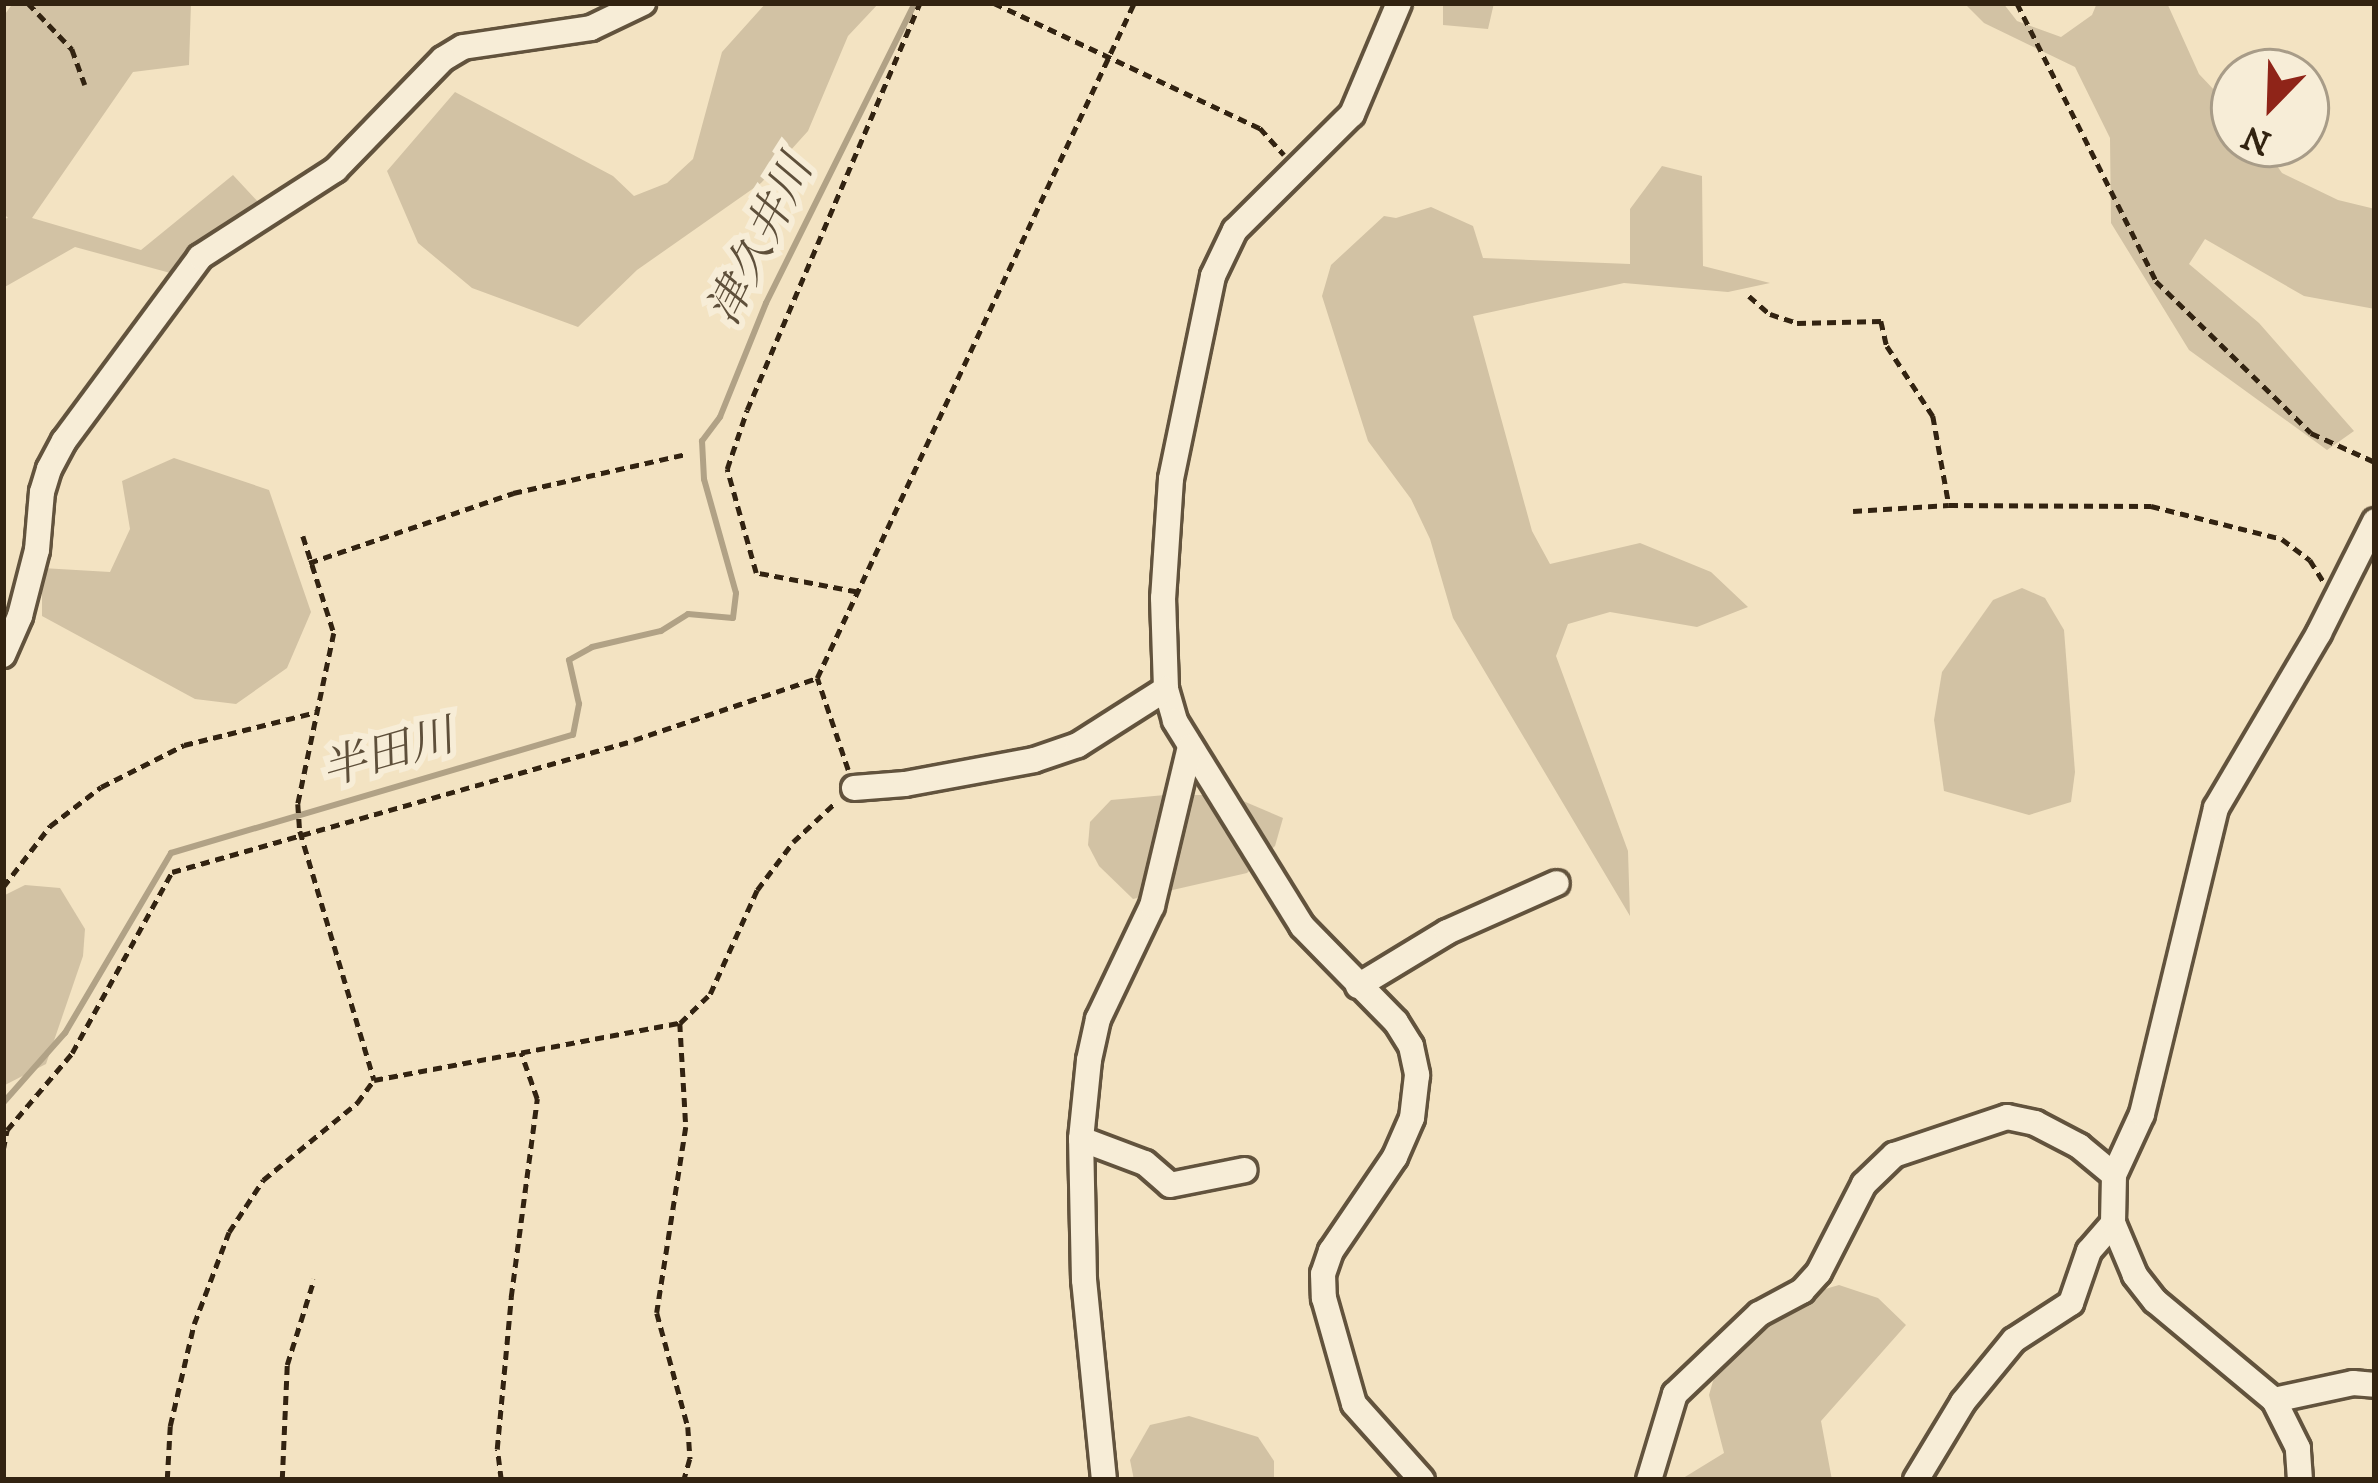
<!DOCTYPE html>
<html>
<head>
<meta charset="utf-8">
<style>
	body { margin:0 }
	#map { position:relative; width:2378px; height:1483px; overflow:hidden; background:#f3e3c2; font-family:"IM FELL DW Pica","Noto Serif JP",serif }
	div>[style] { position:absolute }
	.green>* { inset:0; background:#d2c2a4 }
	.stream>* { height:6px; margin:-3px; padding:0 3px; transform-origin:3px; border-radius:3px; background:#b1a286 }
	.path>* { height:4.5px; margin-top:-2.25px; transform-origin:0; background:repeating-linear-gradient(90deg,#322311 0 9px,transparent 0 15px) }
	.roads { filter:drop-shadow(3px 0 #62533d) drop-shadow(-3px 0 #62533d) drop-shadow(0 3px #62533d) drop-shadow(0 -3px #62533d) }
	.minor>* { height:24px; margin:-12px; padding:0 12px; transform-origin:12px; border-radius:12px; background:#f7edd7 }
	span { translate:-50% -50%; white-space:nowrap; text-align:center; line-height:1.15; -webkit-text-stroke:12px #f7edd7; paint-order:stroke }
	.water-label { font-size:45px; color:#5e4f3a; font-style:italic }
	.frame { position:absolute; inset:0; border:6px solid #322311; pointer-events:none }
	.north { position:absolute; left:2210px; top:48px; width:120px; height:120px; box-sizing:border-box; background:#f7edd7; border:3px solid #a89c88; border-radius:50%; rotate:203deg; font-size:33px; font-weight:700; line-height:48px; text-align:center; color:#322311 }
	.north::after { content:''; display:block; margin:auto; width:42px; height:54px; background:#8f2418; clip-path:polygon(50% 0,100% 100%,50% 72%,0 100%) }
</style>
</head>
<body>
<div id="map">
	<div class="green">
		<div style="clip-path:polygon(13px 3px,191px 3px,189px 65px,133px 72px,32px 218px,141px 250px,233px 175px,259px 203px,243px 225px,185px 277px,75px 247px,3px 288px,3px 219px,8px 218px,3px 213px,3px 17px)"></div>
		<div style="clip-path:polygon(766px 3px,879px 3px,848px 36px,808px 131px,761px 183px,637px 270px,578px 327px,472px 288px,418px 243px,387px 171px,455px 92px,613px 176px,634px 196px,667px 183px,693px 159px,722px 52px)"></div>
		<div style="clip-path:polygon(1443px 3px,1494px 3px,1488px 29px,1443px 25px)"></div>
		<div style="clip-path:polygon(1964px 3px,2003px 3px,2017px 21px,2061px 37px,2092px 15px,2097px 3px,2167px 3px,2199px 74px,2234px 111px,2234px 144px,2262px 144px,2282px 173px,2338px 200px,2375px 209px,2375px 309px,2304px 296px,2205px 239px,2189px 264px,2259px 323px,2354px 431px,2327px 450px,2189px 350px,2111px 223px,2110px 138px,2075px 67px,1984px 23px)"></div>
		<div style="clip-path:polygon(1662px 166px,1702px 176px,1703px 266px,1770px 283px,1728px 292px,1624px 283px,1473px 316px,1532px 531px,1550px 564px,1640px 543px,1711px 572px,1748px 607px,1697px 627px,1610px 612px,1568px 624px,1556px 656px,1628px 851px,1630px 916px,1453px 618px,1430px 539px,1411px 499px,1368px 441px,1322px 296px,1331px 265px,1384px 216px,1396px 218px,1431px 207px,1473px 226px,1483px 258px,1630px 264px,1630px 209px)"></div>
		<div style="clip-path:polygon(174px 458px,269px 490px,311px 612px,287px 668px,236px 704px,195px 699px,42px 616px,42px 568px,110px 572px,130px 529px,122px 481px)"></div>
		<div style="clip-path:polygon(2022px 588px,2045px 598px,2064px 630px,2075px 772px,2071px 802px,2029px 815px,1944px 791px,1934px 720px,1942px 672px,1993px 600px)"></div>
		<div style="clip-path:polygon(1165px 795px,1229px 795px,1283px 818px,1275px 846px,1247px 873px,1133px 899px,1099px 866px,1088px 845px,1090px 822px,1111px 800px)"></div>
		<div style="clip-path:polygon(25px 885px,60px 888px,85px 929px,83px 956px,46px 1064px,3px 1086px,3px 896px)"></div>
		<div style="clip-path:polygon(1839px 1285px,1878px 1298px,1906px 1325px,1821px 1421px,1832px 1480px,1680px 1480px,1724px 1453px,1709px 1395px,1717px 1367px,1794px 1298px)"></div>
		<div style="clip-path:polygon(1189px 1416px,1258px 1437px,1274px 1461px,1274px 1480px,1134px 1480px,1130px 1460px,1150px 1425px)"></div>
	</div>
	<div class="stream">
		<div style="left:3px;top:1103px;width:94px;rotate:-48.5deg"></div>
		<div style="left:65px;top:1033px;width:209px;rotate:-59.5deg"></div>
		<div style="left:171px;top:853px;width:419px;rotate:-16.4deg"></div>
		<div style="left:573px;top:735px;width:32px;rotate:-79deg"></div>
		<div style="left:579px;top:704px;width:45px;rotate:-102.8deg"></div>
		<div style="left:569px;top:660px;width:26px;rotate:-29deg"></div>
		<div style="left:592px;top:647px;width:71px;rotate:-13.1deg"></div>
		<div style="left:661px;top:631px;width:32px;rotate:-32deg"></div>
		<div style="left:688px;top:614px;width:45px;rotate:5.1deg"></div>
		<div style="left:733px;top:618px;width:25px;rotate:-83deg"></div>
		<div style="left:736px;top:593px;width:118px;rotate:-105.7deg"></div>
		<div style="left:704px;top:479px;width:38px;rotate:-93deg"></div>
		<div style="left:702px;top:441px;width:30px;rotate:-53deg"></div>
		<div style="left:720px;top:417px;width:123px;rotate:-68deg"></div>
		<div style="left:766px;top:303px;width:335px;rotate:-63.6deg"></div>
	</div>
	<div class="path">
		<div style="left:28px;top:3px;width:64px;rotate:46.3deg"></div>
		<div style="left:72px;top:49px;width:38px;rotate:70deg"></div>
		<div style="left:994px;top:3px;width:294px;rotate:25.2deg"></div>
		<div style="left:1260px;top:128px;width:36px;rotate:48deg"></div>
		<div style="left:2017px;top:3px;width:311px;rotate:63.4deg"></div>
		<div style="left:2156px;top:281px;width:217px;rotate:44.4deg"></div>
		<div style="left:2311px;top:433px;width:70px;rotate:24.4deg"></div>
		<div style="left:1749px;top:296px;width:28px;rotate:41deg"></div>
		<div style="left:1770px;top:314px;width:28px;rotate:18deg"></div>
		<div style="left:1797px;top:323px;width:84px;rotate:-1.4deg"></div>
		<div style="left:1881px;top:321px;width:26px;rotate:77deg"></div>
		<div style="left:1887px;top:346px;width:84px;rotate:56.7deg"></div>
		<div style="left:1933px;top:416px;width:90px;rotate:79.8deg"></div>
		<div style="left:1853px;top:511px;width:96px;rotate:-3.6deg"></div>
		<div style="left:1949px;top:505px;width:202px;rotate:0.3deg"></div>
		<div style="left:2151px;top:506px;width:135px;rotate:14.1deg"></div>
		<div style="left:2282px;top:539px;width:35px;rotate:37deg"></div>
		<div style="left:2310px;top:560px;width:25px;rotate:58deg"></div>
		<div style="left:303px;top:536px;width:102px;rotate:72.3deg"></div>
		<div style="left:334px;top:633px;width:175px;rotate:101.9deg"></div>
		<div style="left:298px;top:804px;width:27px;rotate:86deg"></div>
		<div style="left:300px;top:831px;width:260px;rotate:73.4deg"></div>
		<div style="left:309px;top:563px;width:216px;rotate:-18.9deg"></div>
		<div style="left:513px;top:493px;width:177px;rotate:-12.7deg"></div>
		<div style="left:857px;top:592px;width:103px;rotate:-169.3deg"></div>
		<div style="left:756px;top:573px;width:108px;rotate:-105.6deg"></div>
		<div style="left:727px;top:469px;width:62px;rotate:-71.3deg"></div>
		<div style="left:747px;top:410px;width:442px;rotate:-67deg"></div>
		<div style="left:848px;top:770px;width:97px;rotate:-108.6deg"></div>
		<div style="left:817px;top:678px;width:746px;rotate:-64.84deg"></div>
		<div style="left:3px;top:887px;width:77px;rotate:-52.4deg"></div>
		<div style="left:50px;top:826px;width:64px;rotate:-37.4deg"></div>
		<div style="left:101px;top:787px;width:93px;rotate:-26.8deg"></div>
		<div style="left:184px;top:745px;width:136px;rotate:-14deg"></div>
		<div style="left:680px;top:1023px;width:104px;rotate:86.7deg"></div>
		<div style="left:686px;top:1127px;width:188px;rotate:98.9deg"></div>
		<div style="left:657px;top:1313px;width:118px;rotate:74.8deg"></div>
		<div style="left:688px;top:1427px;width:32px;rotate:86deg"></div>
		<div style="left:690px;top:1459px;width:22px;rotate:106deg"></div>
		<div style="left:3px;top:1150px;width:20px;rotate:-79deg"></div>
		<div style="left:7px;top:1130px;width:101px;rotate:-49.8deg"></div>
		<div style="left:72px;top:1053px;width:207px;rotate:-61.1deg"></div>
		<div style="left:172px;top:872px;width:480px;rotate:-15.9deg"></div>
		<div style="left:634px;top:740px;width:193px;rotate:-18.7deg"></div>
		<div style="left:167px;top:1480px;width:54px;rotate:-86.8deg"></div>
		<div style="left:170px;top:1426px;width:105px;rotate:-76.8deg"></div>
		<div style="left:194px;top:1324px;width:98px;rotate:-69.2deg"></div>
		<div style="left:229px;top:1232px;width:62px;rotate:-56.8deg"></div>
		<div style="left:263px;top:1180px;width:122px;rotate:-39.3deg"></div>
		<div style="left:357px;top:1103px;width:29px;rotate:-54deg"></div>
		<div style="left:374px;top:1080px;width:311px;rotate:-10.6deg"></div>
		<div style="left:680px;top:1023px;width:42px;rotate:-44deg"></div>
		<div style="left:710px;top:994px;width:114px;rotate:-65.7deg"></div>
		<div style="left:757px;top:890px;width:60px;rotate:-53.1deg"></div>
		<div style="left:793px;top:842px;width:59px;rotate:-42.9deg"></div>
		<div style="left:282px;top:1480px;width:115px;rotate:-87.5deg"></div>
		<div style="left:287px;top:1365px;width:90px;rotate:-72.6deg"></div>
		<div style="left:501px;top:1480px;width:31px;rotate:-97deg"></div>
		<div style="left:497px;top:1449px;width:153px;rotate:-84.7deg"></div>
		<div style="left:511px;top:1297px;width:200px;rotate:-82.5deg"></div>
		<div style="left:537px;top:1099px;width:49px;rotate:-109.2deg"></div>
	</div>
	<div class="roads">
		<div class="minor">
			<div style="left:1399px;top:3px;width:121px;rotate:112.9deg"></div>
			<div style="left:1352px;top:114px;width:165px;rotate:135.2deg"></div>
			<div style="left:1235px;top:230px;width:51px;rotate:115.6deg"></div>
			<div style="left:1213px;top:276px;width:207px;rotate:101.7deg"></div>
			<div style="left:1171px;top:479px;width:119px;rotate:93.8deg"></div>
			<div style="left:1163px;top:598px;width:91px;rotate:88.1deg"></div>
			<div style="left:1166px;top:689px;width:33px;rotate:74deg"></div>
			<div style="left:1175px;top:721px;width:241px;rotate:58.2deg"></div>
			<div style="left:1302px;top:926px;width:134px;rotate:45.6deg"></div>
			<div style="left:1396px;top:1022px;width:28px;rotate:58deg"></div>
			<div style="left:1411px;top:1046px;width:30px;rotate:78deg"></div>
			<div style="left:1417px;top:1075px;width:43px;rotate:96.6deg"></div>
			<div style="left:1412px;top:1118px;width:43px;rotate:113.6deg"></div>
			<div style="left:1395px;top:1157px;width:114px;rotate:124.2deg"></div>
			<div style="left:1331px;top:1251px;width:24px;rotate:109deg"></div>
			<div style="left:1323px;top:1274px;width:24px;rotate:88deg"></div>
			<div style="left:1324px;top:1298px;width:110px;rotate:74.2deg"></div>
			<div style="left:1354px;top:1404px;width:102px;rotate:48.2deg"></div>
			<div style="left:3px;top:655px;width:43px;rotate:-66.4deg"></div>
			<div style="left:20px;top:616px;width:68px;rotate:-75.6deg"></div>
			<div style="left:37px;top:550px;width:58px;rotate:-85.1deg"></div>
			<div style="left:42px;top:492px;width:24px;rotate:-73deg"></div>
			<div style="left:49px;top:469px;width:32px;rotate:-62deg"></div>
			<div style="left:64px;top:441px;width:229px;rotate:-53.5deg"></div>
			<div style="left:200px;top:257px;width:161px;rotate:-32.8deg"></div>
			<div style="left:335px;top:170px;width:155px;rotate:-45.8deg"></div>
			<div style="left:443px;top:59px;width:23px;rotate:-31deg"></div>
			<div style="left:463px;top:47px;width:129px;rotate:-8.4deg"></div>
			<div style="left:591px;top:28px;width:58px;rotate:-25.7deg"></div>
			<div style="left:854px;top:788px;width:51px;rotate:-4.5deg"></div>
			<div style="left:905px;top:784px;width:131px;rotate:-10.5deg"></div>
			<div style="left:1034px;top:760px;width:46px;rotate:-18.8deg"></div>
			<div style="left:1078px;top:745px;width:104px;rotate:-32.5deg"></div>
			<div style="left:1358px;top:986px;width:104px;rotate:-31.2deg"></div>
			<div style="left:1447px;top:932px;width:120px;rotate:-24deg"></div>
			<div style="left:1081px;top:1139px;width:68px;rotate:20.6deg"></div>
			<div style="left:1145px;top:1163px;width:33px;rotate:41deg"></div>
			<div style="left:1170px;top:1185px;width:76px;rotate:-11.3deg"></div>
			<div style="left:2274px;top:1400px;width:81px;rotate:-12.1deg"></div>
			<div style="left:2353px;top:1383px;width:22px;rotate:5deg"></div>
			<div style="left:1104px;top:1480px;width:201px;rotate:-95.7deg"></div>
			<div style="left:1084px;top:1280px;width:141px;rotate:-91.2deg"></div>
			<div style="left:1081px;top:1139px;width:79px;rotate:-84.2deg"></div>
			<div style="left:1089px;top:1060px;width:42px;rotate:-77.6deg"></div>
			<div style="left:1098px;top:1019px;width:125px;rotate:-64.5deg"></div>
			<div style="left:1152px;top:906px;width:164px;rotate:-76.6deg"></div>
			<div style="left:1649px;top:1480px;width:90px;rotate:-73.2deg"></div>
			<div style="left:1675px;top:1394px;width:116px;rotate:-43.6deg"></div>
			<div style="left:1759px;top:1314px;width:49px;rotate:-28.1deg"></div>
			<div style="left:1802px;top:1291px;width:25px;rotate:-48deg"></div>
			<div style="left:1819px;top:1272px;width:99px;rotate:-62.9deg"></div>
			<div style="left:1864px;top:1184px;width:42px;rotate:-44deg"></div>
			<div style="left:1894px;top:1155px;width:119px;rotate:-18.6deg"></div>
			<div style="left:2007px;top:1117px;width:29px;rotate:12deg"></div>
			<div style="left:2035px;top:1123px;width:50px;rotate:27.6deg"></div>
			<div style="left:2079px;top:1146px;width:45px;rotate:39.6deg"></div>
			<div style="left:1916px;top:1480px;width:91px;rotate:-58.9deg"></div>
			<div style="left:1963px;top:1402px;width:80px;rotate:-50.6deg"></div>
			<div style="left:2014px;top:1340px;width:68px;rotate:-33deg"></div>
			<div style="left:2071px;top:1303px;width:55px;rotate:-70.9deg"></div>
			<div style="left:2089px;top:1251px;width:37px;rotate:-49deg"></div>
			<div style="left:2300px;top:1480px;width:32px;rotate:-94deg"></div>
			<div style="left:2298px;top:1448px;width:54px;rotate:-116.6deg"></div>
			<div style="left:2274px;top:1400px;width:155px;rotate:-140.2deg"></div>
			<div style="left:2155px;top:1301px;width:33px;rotate:-128deg"></div>
			<div style="left:2135px;top:1275px;width:56px;rotate:-112.9deg"></div>
			<div style="left:2113px;top:1223px;width:48px;rotate:-88.8deg"></div>
			<div style="left:2114px;top:1175px;width:67px;rotate:-65.3deg"></div>
			<div style="left:2142px;top:1114px;width:315px;rotate:-76.4deg"></div>
			<div style="left:2216px;top:808px;width:203px;rotate:-59.5deg"></div>
			<div style="left:2319px;top:633px;width:125px;rotate:-63.4deg"></div>
		</div>
	</div>
	<div class="water-label">
		<span style="left:762px;top:241px;rotate:-64deg">津久井川</span>
		<span style="left:388px;top:755px;rotate:-16deg">半田川</span>
	</div>
	<div class="frame"></div>
	<div class="north">N</div>
</div>
</body>
</html>
